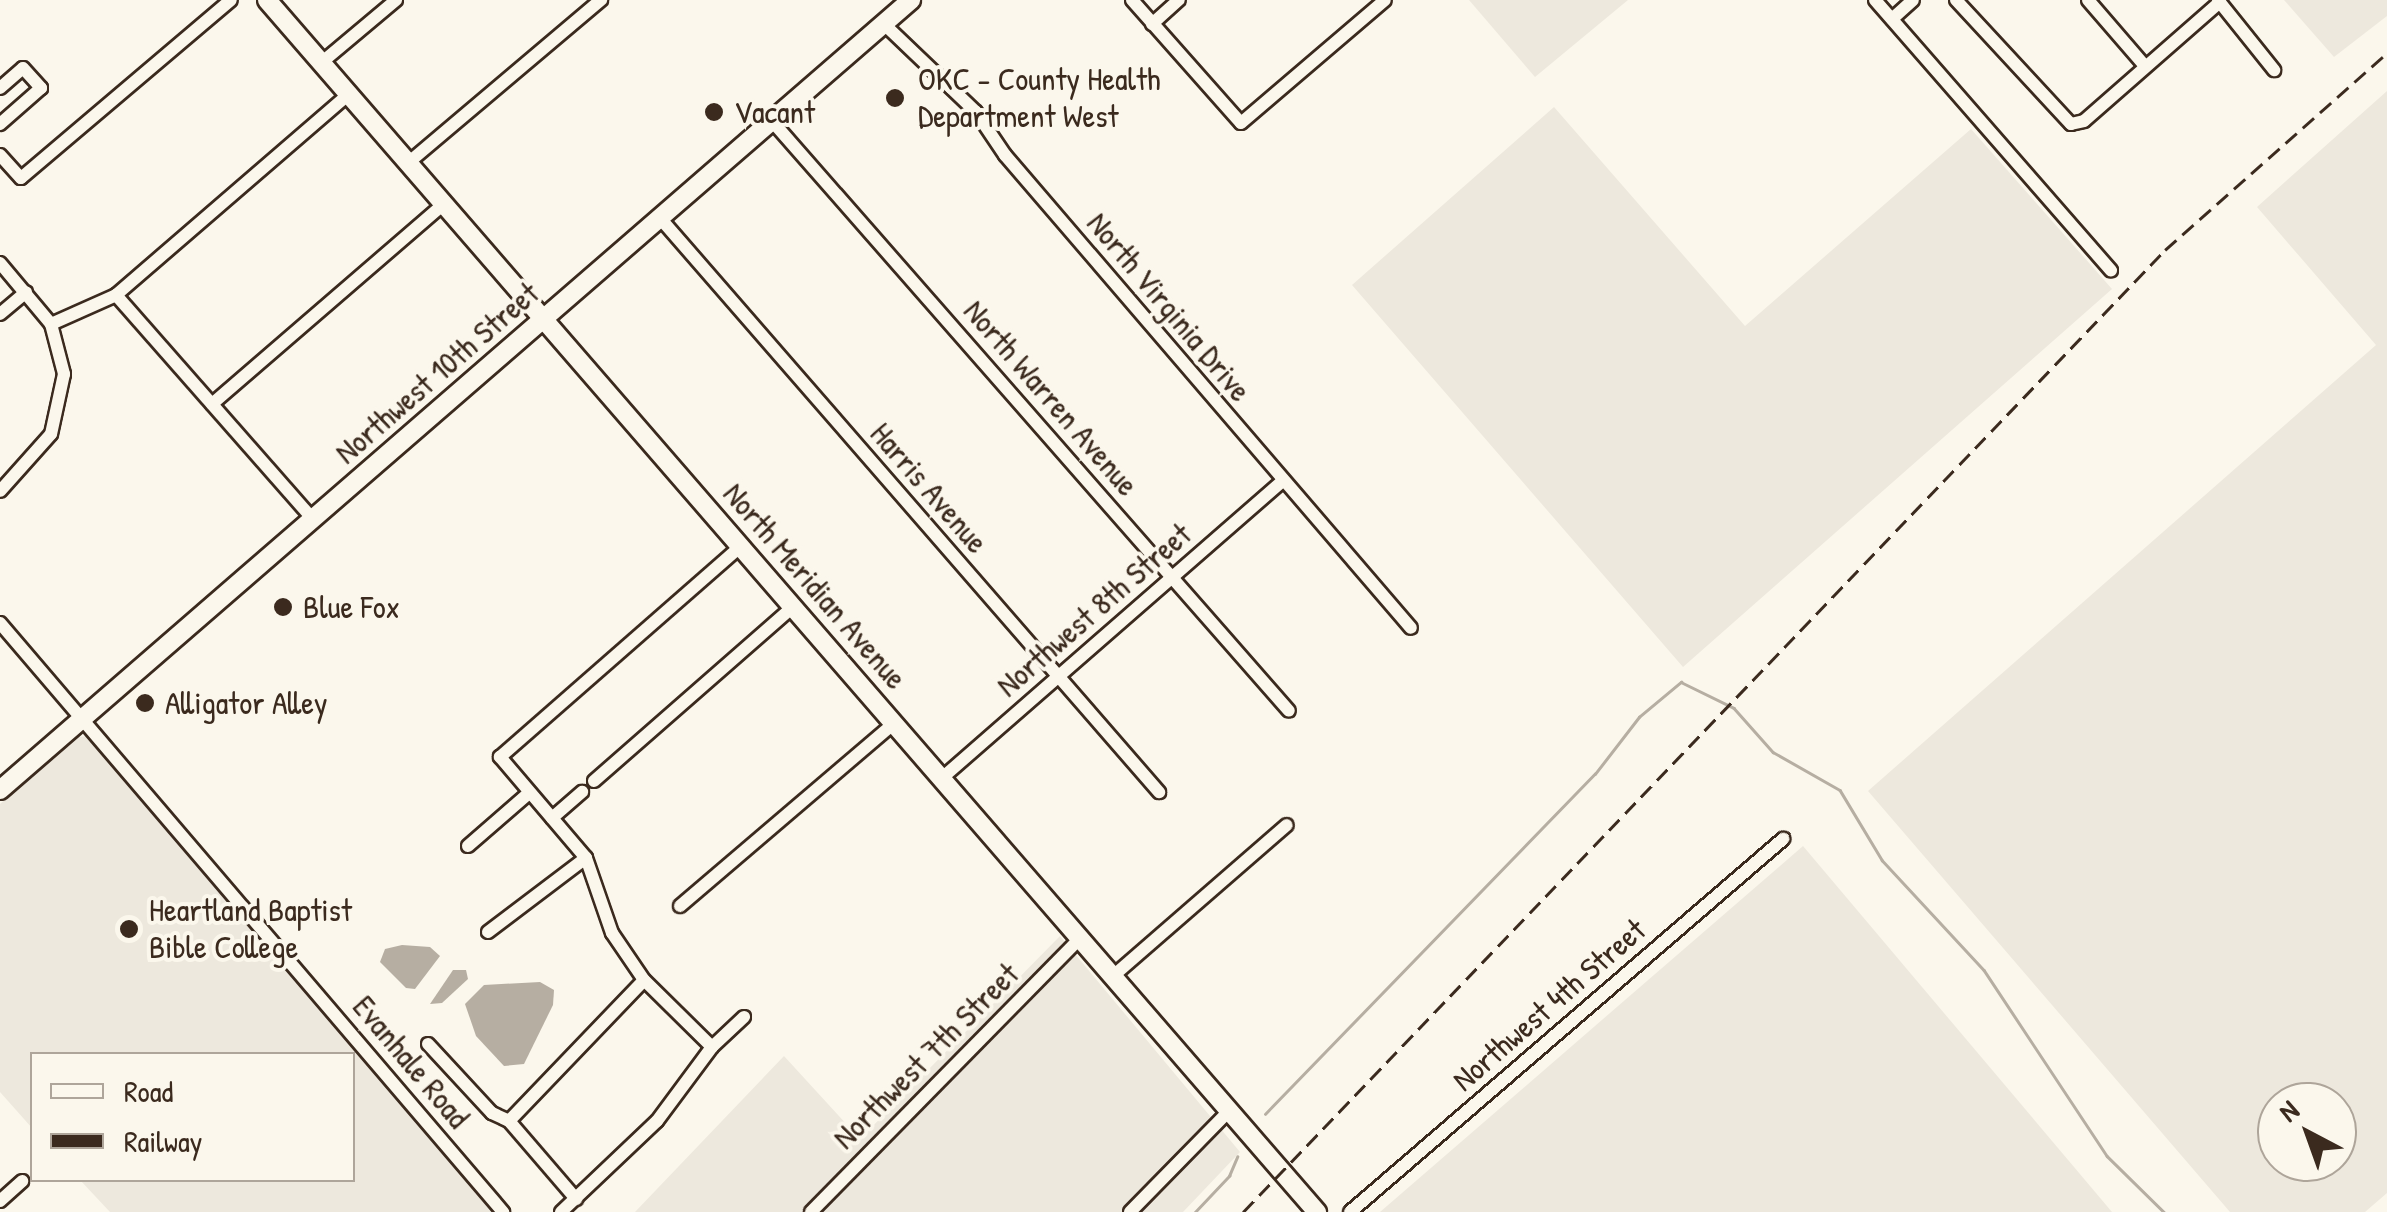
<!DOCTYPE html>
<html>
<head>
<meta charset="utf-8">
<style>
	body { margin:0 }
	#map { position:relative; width:2387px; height:1212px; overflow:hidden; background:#fbf7ec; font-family:"Patrick Hand",sans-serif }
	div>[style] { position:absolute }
	.built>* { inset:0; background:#ede8dd }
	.water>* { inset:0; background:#b6aea2 }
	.stream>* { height:2.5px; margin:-1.25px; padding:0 1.25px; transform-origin:1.25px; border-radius:1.25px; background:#b6aea2 }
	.roads { filter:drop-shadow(2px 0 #3b2a1e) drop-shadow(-2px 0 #3b2a1e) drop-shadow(0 2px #3b2a1e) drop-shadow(0 -2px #3b2a1e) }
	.street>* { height:12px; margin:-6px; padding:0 6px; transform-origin:6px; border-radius:6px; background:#fbf7ec }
	.secondary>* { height:18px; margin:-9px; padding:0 9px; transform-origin:9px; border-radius:9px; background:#fbf7ec }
	.rail>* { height:2.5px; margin-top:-1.25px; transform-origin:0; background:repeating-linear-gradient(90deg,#3b2a1e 0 15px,transparent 0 23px) }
	.dots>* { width:28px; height:28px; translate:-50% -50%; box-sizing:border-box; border:5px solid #fbf7ec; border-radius:50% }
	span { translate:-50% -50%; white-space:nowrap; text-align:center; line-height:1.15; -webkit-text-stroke:8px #fbf7ec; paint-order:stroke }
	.poi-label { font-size:32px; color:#3b2a1e }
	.left { translate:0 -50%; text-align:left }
	.street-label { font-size:32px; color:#3b2a1e }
	.legend { position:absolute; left:30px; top:1052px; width:325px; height:130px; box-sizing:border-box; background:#fbf7ec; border:2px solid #aea59a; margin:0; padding:12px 18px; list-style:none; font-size:30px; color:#3b2a1e }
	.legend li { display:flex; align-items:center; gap:20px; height:50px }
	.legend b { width:50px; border:2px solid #aea59a }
	.north { position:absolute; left:2257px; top:1082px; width:100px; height:100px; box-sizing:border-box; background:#fbf7ec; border:2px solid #aea59a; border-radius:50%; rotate:319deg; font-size:28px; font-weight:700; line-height:40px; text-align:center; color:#3b2a1e }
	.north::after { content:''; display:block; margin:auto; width:35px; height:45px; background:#3b2a1e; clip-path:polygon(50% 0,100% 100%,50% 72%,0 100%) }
</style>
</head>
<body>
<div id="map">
	<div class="built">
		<div style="clip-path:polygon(1469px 0,1628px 0,1535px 77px)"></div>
		<div style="clip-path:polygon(2284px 0,2387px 0,2387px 16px,2334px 57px)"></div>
		<div style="clip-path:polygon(evenodd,2387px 91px,2387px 1193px,2365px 1212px,2230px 1212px,1868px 791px,2376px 345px,2257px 207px,2387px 91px,2277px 1102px,2337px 1102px,2337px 1162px,2277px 1162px,2277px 1102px)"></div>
		<div style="clip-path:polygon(1554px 107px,1745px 326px,1971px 129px,2112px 289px,1683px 667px,1352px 285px)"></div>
		<div style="clip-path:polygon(91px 736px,499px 1212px,110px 1212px,80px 1180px,352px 1180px,352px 1054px,32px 1054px,32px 1128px,0 1092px,0 804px,77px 737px)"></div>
		<div style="clip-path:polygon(1803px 846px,2112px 1212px,1380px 1212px)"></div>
		<div style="clip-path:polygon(1060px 936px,1240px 1152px,1183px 1212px,635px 1212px,784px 1056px,860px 1139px)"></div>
	</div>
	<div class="water">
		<div style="clip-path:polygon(402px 945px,430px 947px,440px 956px,415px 989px,406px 988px,380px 962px,385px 949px)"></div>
		<div style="clip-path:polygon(453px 970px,466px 970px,468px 979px,442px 1003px,430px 1004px)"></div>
		<div style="clip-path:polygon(540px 982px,554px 990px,553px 1005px,524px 1064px,504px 1066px,476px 1036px,465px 1004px,484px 985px)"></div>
	</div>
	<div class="stream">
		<div style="left:1265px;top:1114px;width:474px;rotate:-45.9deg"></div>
		<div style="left:1595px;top:774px;width:72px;rotate:-52.3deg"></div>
		<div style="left:1639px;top:717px;width:55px;rotate:-39.8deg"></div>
		<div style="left:1681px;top:682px;width:59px;rotate:26.1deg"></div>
		<div style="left:1734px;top:708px;width:59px;rotate:48.4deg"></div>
		<div style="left:1773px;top:752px;width:77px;rotate:29.6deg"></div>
		<div style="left:1840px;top:790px;width:82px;rotate:59deg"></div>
		<div style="left:1882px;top:860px;width:150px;rotate:47.2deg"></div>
		<div style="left:1984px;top:970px;width:223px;rotate:56.5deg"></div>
		<div style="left:2107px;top:1156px;width:80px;rotate:44.5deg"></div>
		<div style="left:1195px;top:1212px;width:50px;rotate:-46.6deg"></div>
		<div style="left:1229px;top:1176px;width:21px;rotate:-67deg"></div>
	</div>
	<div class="roads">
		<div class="street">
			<div style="left:1132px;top:0;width:164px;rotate:48.5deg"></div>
			<div style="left:1241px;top:123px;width:189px;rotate:-40.5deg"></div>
			<div style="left:1875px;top:0;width:359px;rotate:48.9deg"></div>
			<div style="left:1956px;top:0;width:169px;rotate:47.2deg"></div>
			<div style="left:2071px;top:124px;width:13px;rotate:-13deg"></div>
			<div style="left:2084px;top:121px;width:181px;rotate:-41.2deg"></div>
			<div style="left:2088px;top:0;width:87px;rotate:49.2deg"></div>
			<div style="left:2218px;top:0;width:90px;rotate:51.3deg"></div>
			<div style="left:1892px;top:19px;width:28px;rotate:-42deg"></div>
			<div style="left:884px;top:24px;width:127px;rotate:43.7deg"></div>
			<div style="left:976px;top:112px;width:52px;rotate:56deg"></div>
			<div style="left:1005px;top:155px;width:623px;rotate:49.36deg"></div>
			<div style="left:1152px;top:24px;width:36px;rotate:-42deg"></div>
			<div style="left:321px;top:63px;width:98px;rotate:-40deg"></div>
			<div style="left:0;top:88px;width:30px;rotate:-41deg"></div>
			<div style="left:23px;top:68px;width:27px;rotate:48deg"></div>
			<div style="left:41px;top:88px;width:55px;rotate:138.7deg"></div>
			<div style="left:772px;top:121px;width:784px;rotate:48.77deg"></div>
			<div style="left:0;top:155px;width:31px;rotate:48deg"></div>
			<div style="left:21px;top:178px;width:275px;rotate:-40.3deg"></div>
			<div style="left:408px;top:163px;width:253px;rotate:-40.2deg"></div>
			<div style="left:660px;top:218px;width:761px;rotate:49deg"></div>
			<div style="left:0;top:263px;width:80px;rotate:50.1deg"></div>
			<div style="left:51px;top:324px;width:52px;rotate:75.4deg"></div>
			<div style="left:64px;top:374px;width:61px;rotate:102.2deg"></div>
			<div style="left:51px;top:434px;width:76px;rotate:131.8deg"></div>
			<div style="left:116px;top:295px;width:298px;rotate:48.7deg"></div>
			<div style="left:0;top:314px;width:34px;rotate:-40deg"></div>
			<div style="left:51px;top:324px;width:71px;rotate:-24deg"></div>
			<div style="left:116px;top:295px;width:308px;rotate:-40.8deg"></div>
			<div style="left:212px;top:404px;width:308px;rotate:-40.8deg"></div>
			<div style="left:0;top:623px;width:775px;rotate:49.5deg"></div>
			<div style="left:942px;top:778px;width:450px;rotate:-41.1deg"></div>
			<div style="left:594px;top:781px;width:266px;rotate:-41.2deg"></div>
			<div style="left:552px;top:818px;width:40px;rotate:-41deg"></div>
			<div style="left:468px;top:846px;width:81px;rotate:-41deg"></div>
			<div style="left:680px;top:906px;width:282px;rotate:-40.5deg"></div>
			<div style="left:488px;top:932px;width:123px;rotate:-37.1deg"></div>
			<div style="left:1113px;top:976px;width:230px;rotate:-41deg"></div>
			<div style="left:428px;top:1044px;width:94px;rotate:47.2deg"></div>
			<div style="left:492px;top:1113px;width:19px;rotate:25deg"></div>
			<div style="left:509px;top:1121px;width:103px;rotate:49.3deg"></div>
			<div style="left:712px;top:1047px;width:95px;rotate:-135.4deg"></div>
			<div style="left:644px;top:980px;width:57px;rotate:-124.2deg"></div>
			<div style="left:612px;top:933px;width:79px;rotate:-109.1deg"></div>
			<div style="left:586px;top:858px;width:133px;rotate:-130.4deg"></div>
			<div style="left:500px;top:757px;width:320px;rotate:-41.2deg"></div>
			<div style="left:509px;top:1121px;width:195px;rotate:-46.2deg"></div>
			<div style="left:0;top:1201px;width:30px;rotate:-42deg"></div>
			<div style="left:561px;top:1212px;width:132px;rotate:-43.5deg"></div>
			<div style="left:657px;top:1121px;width:92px;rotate:-53.4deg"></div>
			<div style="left:712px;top:1047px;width:44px;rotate:-43.2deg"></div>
			<div style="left:811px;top:1212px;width:384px;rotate:-45.5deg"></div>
			<div style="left:1130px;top:1212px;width:143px;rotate:-45.6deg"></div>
			<div style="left:1350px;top:1212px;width:572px;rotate:-40.74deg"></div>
		</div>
		<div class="secondary">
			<div style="left:267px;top:0;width:1604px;rotate:49.1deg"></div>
			<div style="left:0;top:790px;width:1206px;rotate:-40.93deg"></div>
		</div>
	</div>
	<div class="rail">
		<div style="left:1243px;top:1212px;width:1332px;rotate:-46.22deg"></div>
		<div style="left:2165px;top:250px;width:297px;rotate:-41.6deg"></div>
	</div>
	<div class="dots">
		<div style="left:895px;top:98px;background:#3b2a1e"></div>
		<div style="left:714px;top:112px;background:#3b2a1e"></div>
		<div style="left:283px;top:607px;background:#3b2a1e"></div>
		<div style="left:145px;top:703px;background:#3b2a1e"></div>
		<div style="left:129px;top:929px;background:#3b2a1e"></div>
	</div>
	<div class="poi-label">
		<span class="left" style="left:918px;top:98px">OKC - County Health<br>Department West</span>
		<span class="left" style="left:734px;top:112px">Vacant</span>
		<span class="left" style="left:303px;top:607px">Blue Fox</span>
		<span class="left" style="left:165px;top:703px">Alligator Alley</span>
		<span class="left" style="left:149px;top:929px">Heartland Baptist<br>Bible College</span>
	</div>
	<div class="street-label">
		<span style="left:1169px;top:307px;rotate:50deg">North Virginia Drive</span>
		<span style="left:437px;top:373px;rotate:-41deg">Northwest 10th Street</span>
		<span style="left:1051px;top:398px;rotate:49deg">North Warren Avenue</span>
		<span style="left:929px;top:488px;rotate:49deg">Harris Avenue</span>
		<span style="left:815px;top:586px;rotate:49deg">North Meridian Avenue</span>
		<span style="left:1094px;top:610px;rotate:-41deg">Northwest 8th Street</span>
		<span style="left:1549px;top:1005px;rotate:-41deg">Northwest 4th Street</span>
		<span style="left:926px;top:1056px;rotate:-45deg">Northwest 7th Street</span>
		<span style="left:411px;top:1062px;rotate:50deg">Evanhale Road</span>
	</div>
	<ul class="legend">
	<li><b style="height:12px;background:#fbf7ec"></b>Road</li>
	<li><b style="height:12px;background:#3b2a1e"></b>Railway</li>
	</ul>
	<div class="north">N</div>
</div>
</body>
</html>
